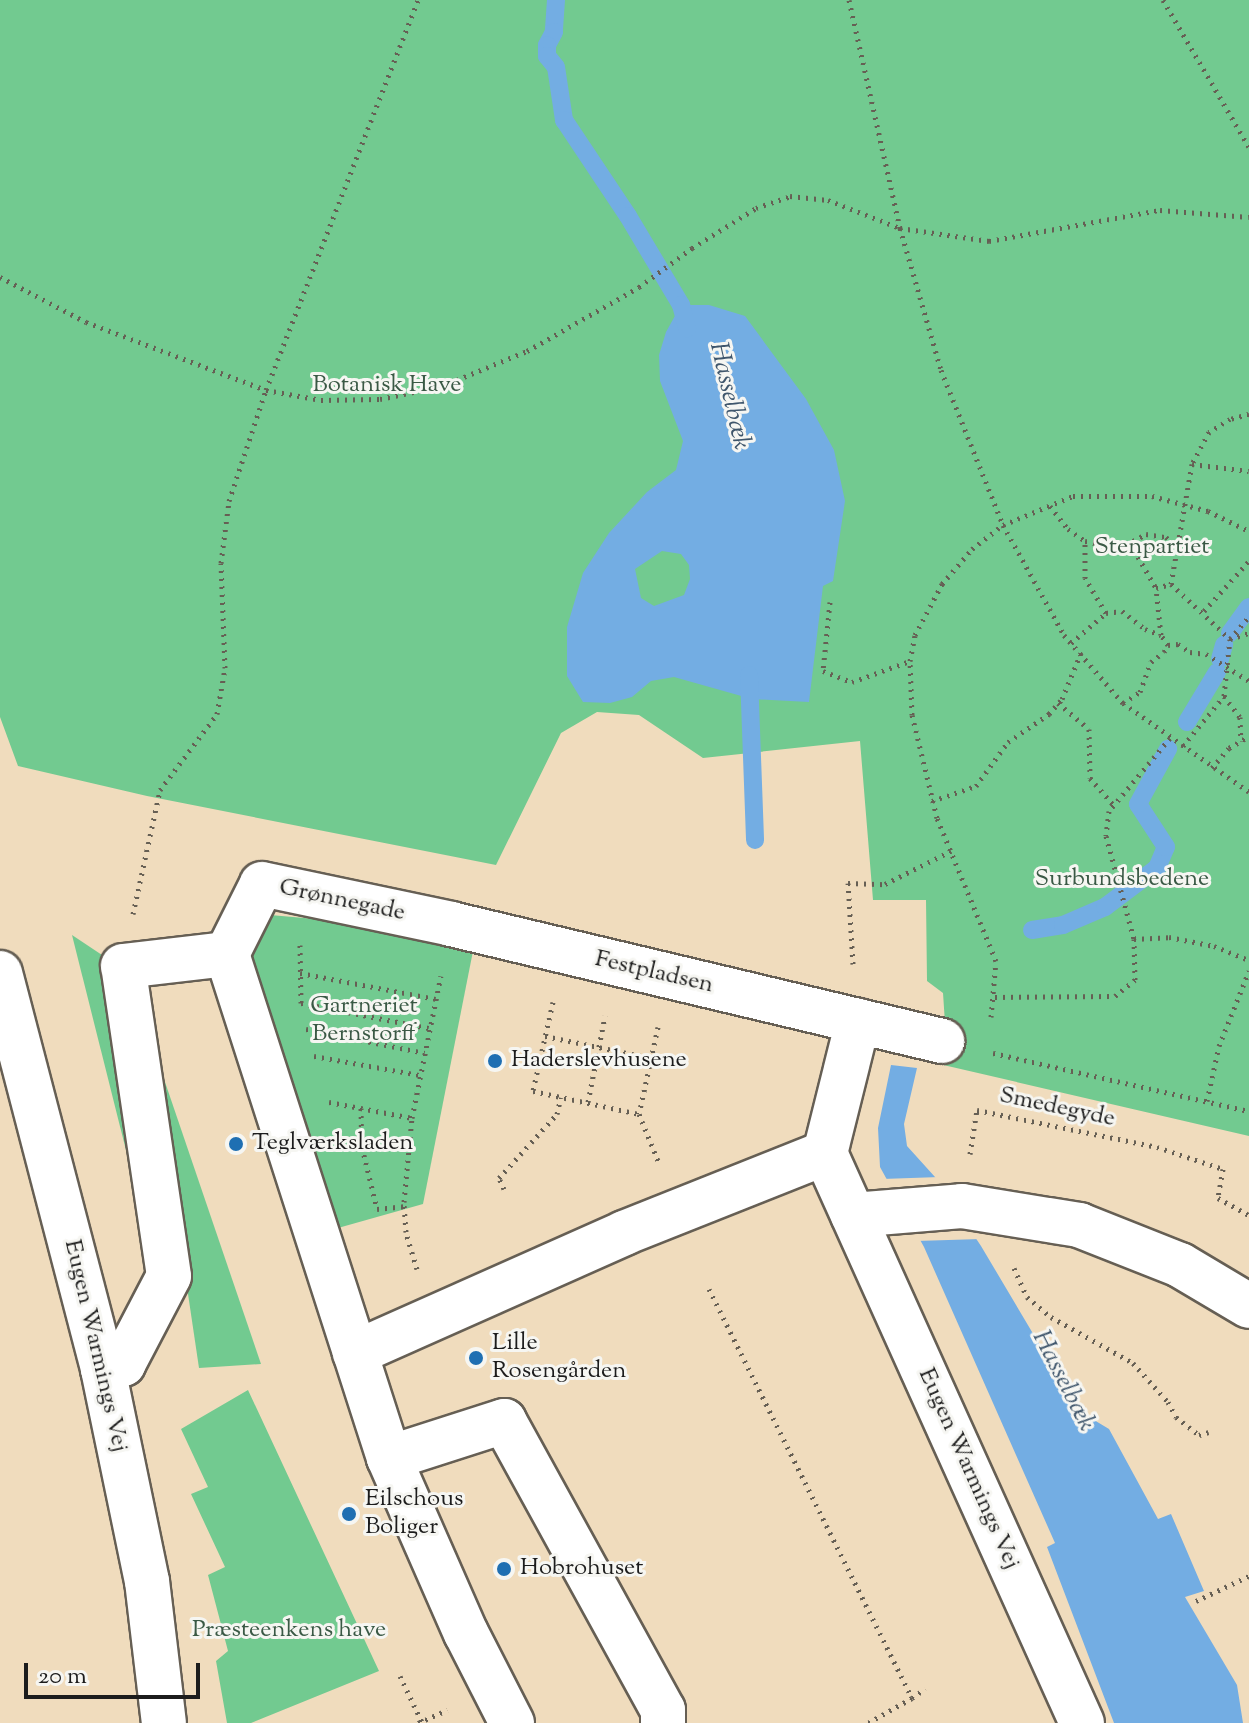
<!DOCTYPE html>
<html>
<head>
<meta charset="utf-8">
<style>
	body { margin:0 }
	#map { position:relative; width:1249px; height:1723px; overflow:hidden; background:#f0dcbd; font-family:"Sorts Mill Goudy",serif }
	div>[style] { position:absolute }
	.green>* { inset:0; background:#72ca90 }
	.water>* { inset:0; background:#73ade3 }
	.pier>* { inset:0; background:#f0dcbd }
	.stream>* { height:18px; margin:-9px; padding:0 9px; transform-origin:9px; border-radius:9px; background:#73ade3 }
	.path>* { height:5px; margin-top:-2.5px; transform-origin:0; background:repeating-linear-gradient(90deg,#665f54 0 2px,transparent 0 8px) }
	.roads { filter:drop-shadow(2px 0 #665f54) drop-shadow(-2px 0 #665f54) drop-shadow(0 2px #665f54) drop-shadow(0 -2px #665f54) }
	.minor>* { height:44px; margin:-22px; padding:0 22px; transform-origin:22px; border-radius:22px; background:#fff }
	.dots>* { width:22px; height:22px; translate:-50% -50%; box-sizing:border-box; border:4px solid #f6f6f2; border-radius:50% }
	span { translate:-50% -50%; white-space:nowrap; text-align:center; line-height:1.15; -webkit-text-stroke:6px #f6f6f2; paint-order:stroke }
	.park-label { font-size:24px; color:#3a5945 }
	.street-label { font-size:24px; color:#1c1c1c }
	.poi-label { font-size:24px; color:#1c1c1c }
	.left { translate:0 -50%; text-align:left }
	.water-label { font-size:26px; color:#3f566c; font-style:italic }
	.scale { position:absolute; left:24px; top:1663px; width:176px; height:36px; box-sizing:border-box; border:4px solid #1c1c1c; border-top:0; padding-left:10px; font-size:24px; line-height:28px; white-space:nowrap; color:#1c1c1c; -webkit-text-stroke:6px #f6f6f2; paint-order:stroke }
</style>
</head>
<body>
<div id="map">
	<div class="green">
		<div style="clip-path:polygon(0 0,1249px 0,1249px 1136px,939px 1064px,945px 1023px,943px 993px,927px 981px,926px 900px,873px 900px,860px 741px,703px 758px,639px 715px,597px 712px,561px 733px,496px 865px,147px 796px,18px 766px,0 717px)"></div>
		<div style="clip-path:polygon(259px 914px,338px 921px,473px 951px,423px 1204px,338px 1228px,248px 967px)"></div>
		<div style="clip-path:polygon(72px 935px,105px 957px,145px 1226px)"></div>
		<div style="clip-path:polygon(150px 1038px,261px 1364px,199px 1368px)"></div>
		<div style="clip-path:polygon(248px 1390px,379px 1671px,251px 1723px,227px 1723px,216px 1661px,228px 1651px,208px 1575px,225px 1567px,191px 1494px,208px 1487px,181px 1429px)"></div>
	</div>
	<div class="water">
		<div style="clip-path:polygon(evenodd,681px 305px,709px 305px,745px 316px,806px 399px,834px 450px,845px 501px,833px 581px,823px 586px,809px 702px,752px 699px,674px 677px,651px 681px,632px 697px,610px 703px,583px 702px,567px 676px,567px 627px,583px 573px,609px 533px,647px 492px,676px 470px,683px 441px,660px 381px,659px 355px,666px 332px,681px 305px,662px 551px,681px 554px,689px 565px,690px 579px,684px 595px,654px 606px,641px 598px,635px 569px,662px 551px)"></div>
		<div style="clip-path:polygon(891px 1065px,917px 1068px,904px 1124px,907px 1146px,935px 1177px,981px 1246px,1079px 1411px,1109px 1429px,1158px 1519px,1171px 1514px,1204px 1591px,1185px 1597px,1237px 1685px,1243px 1723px,1114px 1723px,1047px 1547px,1055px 1543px,924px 1247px,880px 1167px,878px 1128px)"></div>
	</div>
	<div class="pier">
		<div style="clip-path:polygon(940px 1177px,981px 1239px,916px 1241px,882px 1179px)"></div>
	</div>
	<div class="stream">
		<div style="left:556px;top:0;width:32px;rotate:94deg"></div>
		<div style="left:554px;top:32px;width:15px;rotate:118deg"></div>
		<div style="left:547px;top:45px;width:11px;rotate:90deg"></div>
		<div style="left:547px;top:56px;width:14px;rotate:51deg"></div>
		<div style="left:556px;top:67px;width:54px;rotate:81.4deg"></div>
		<div style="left:564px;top:120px;width:115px;rotate:56.3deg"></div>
		<div style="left:628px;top:216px;width:104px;rotate:59.2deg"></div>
		<div style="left:681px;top:305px;width:24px;rotate:75deg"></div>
		<div style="left:1230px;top:633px;width:32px;rotate:-54deg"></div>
		<div style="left:1220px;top:659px;width:15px;rotate:-74deg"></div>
		<div style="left:749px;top:675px;width:165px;rotate:87.9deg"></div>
		<div style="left:1187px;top:722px;width:58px;rotate:-59deg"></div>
		<div style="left:1032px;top:930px;width:31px;rotate:-9deg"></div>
		<div style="left:1063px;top:925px;width:46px;rotate:-23.2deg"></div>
		<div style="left:1105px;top:907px;width:65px;rotate:-36.9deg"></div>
		<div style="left:1157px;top:868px;width:23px;rotate:-67deg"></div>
		<div style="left:1166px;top:847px;width:51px;rotate:-123.1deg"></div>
		<div style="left:1138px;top:804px;width:63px;rotate:-61.4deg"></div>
	</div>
	<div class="path">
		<div style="left:849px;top:0;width:234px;rotate:77.4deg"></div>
		<div style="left:900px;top:228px;width:148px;rotate:73.9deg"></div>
		<div style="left:941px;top:370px;width:167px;rotate:68.2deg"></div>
		<div style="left:1003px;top:525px;width:126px;rotate:61deg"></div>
		<div style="left:1064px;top:635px;width:90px;rotate:49.1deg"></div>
		<div style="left:1123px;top:703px;width:154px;rotate:35.2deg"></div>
		<div style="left:1163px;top:0;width:170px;rotate:59.7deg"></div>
		<div style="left:0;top:277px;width:97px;rotate:27.6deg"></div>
		<div style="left:86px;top:322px;width:192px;rotate:20.7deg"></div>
		<div style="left:266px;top:390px;width:56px;rotate:10.3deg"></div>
		<div style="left:321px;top:400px;width:59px;rotate:-1deg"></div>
		<div style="left:380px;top:399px;width:63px;rotate:-11.8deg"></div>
		<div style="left:442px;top:386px;width:92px;rotate:-22.4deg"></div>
		<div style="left:527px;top:351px;width:129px;rotate:-29.7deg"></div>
		<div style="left:639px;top:287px;width:66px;rotate:-36.3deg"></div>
		<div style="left:692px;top:248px;width:75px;rotate:-32deg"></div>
		<div style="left:756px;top:208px;width:36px;rotate:-19deg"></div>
		<div style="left:790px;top:196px;width:38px;rotate:6deg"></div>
		<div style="left:828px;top:200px;width:77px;rotate:21.3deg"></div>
		<div style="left:900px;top:228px;width:90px;rotate:8.3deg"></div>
		<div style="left:989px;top:241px;width:174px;rotate:-10.3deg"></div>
		<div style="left:1160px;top:210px;width:89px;rotate:4.5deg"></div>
		<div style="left:1249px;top:414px;width:20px;rotate:165deg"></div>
		<div style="left:1230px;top:419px;width:25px;rotate:148deg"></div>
		<div style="left:1209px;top:432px;width:36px;rotate:118deg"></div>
		<div style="left:1192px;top:464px;width:122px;rotate:99.9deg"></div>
		<div style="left:1171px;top:584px;width:81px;rotate:43deg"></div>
		<div style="left:1230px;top:639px;width:20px;rotate:-18deg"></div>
		<div style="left:1192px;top:464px;width:57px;rotate:7deg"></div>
		<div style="left:1050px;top:506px;width:29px;rotate:52deg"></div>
		<div style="left:1068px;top:529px;width:21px;rotate:35deg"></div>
		<div style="left:1085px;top:541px;width:50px;rotate:10.4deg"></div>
		<div style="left:1134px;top:550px;width:9px;rotate:-96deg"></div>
		<div style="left:1133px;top:541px;width:15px;rotate:-28deg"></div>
		<div style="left:1146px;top:534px;width:20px;rotate:9deg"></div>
		<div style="left:1166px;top:537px;width:13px;rotate:42deg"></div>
		<div style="left:1134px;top:550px;width:44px;rotate:59.9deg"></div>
		<div style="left:1156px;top:588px;width:16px;rotate:-15deg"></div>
		<div style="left:830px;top:602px;width:69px;rotate:95.8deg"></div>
		<div style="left:823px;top:671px;width:31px;rotate:21deg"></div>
		<div style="left:852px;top:682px;width:62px;rotate:-19.9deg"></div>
		<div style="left:1204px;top:611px;width:67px;rotate:-48deg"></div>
		<div style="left:1106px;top:613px;width:16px;rotate:-7deg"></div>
		<div style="left:1122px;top:611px;width:29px;rotate:38deg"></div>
		<div style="left:1145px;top:629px;width:17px;rotate:21deg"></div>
		<div style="left:1161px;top:635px;width:47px;rotate:-96.1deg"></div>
		<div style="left:1071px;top:643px;width:46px;rotate:-40.6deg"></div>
		<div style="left:1106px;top:613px;width:41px;rotate:-121deg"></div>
		<div style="left:1085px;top:578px;width:37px;rotate:-90deg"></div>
		<div style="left:1168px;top:645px;width:10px;rotate:-6deg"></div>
		<div style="left:1178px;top:644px;width:14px;rotate:34deg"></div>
		<div style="left:1190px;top:652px;width:16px;rotate:7deg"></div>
		<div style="left:1206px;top:654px;width:51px;rotate:32.1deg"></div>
		<div style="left:1224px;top:696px;width:26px;rotate:53deg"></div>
		<div style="left:1240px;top:717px;width:24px;rotate:88deg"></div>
		<div style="left:1058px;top:703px;width:40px;rotate:40deg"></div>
		<div style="left:1089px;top:729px;width:49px;rotate:88.8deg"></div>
		<div style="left:1090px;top:778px;width:37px;rotate:49deg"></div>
		<div style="left:1123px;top:703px;width:20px;rotate:-33deg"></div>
		<div style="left:1140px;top:692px;width:32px;rotate:-70deg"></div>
		<div style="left:1151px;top:662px;width:16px;rotate:-38deg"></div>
		<div style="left:1164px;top:652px;width:8px;rotate:-60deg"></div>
		<div style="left:1168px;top:645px;width:12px;rotate:-125deg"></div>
		<div style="left:1170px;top:738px;width:95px;rotate:129.9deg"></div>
		<div style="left:1109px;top:811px;width:25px;rotate:97deg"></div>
		<div style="left:1106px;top:836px;width:107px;rotate:74.8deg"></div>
		<div style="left:1134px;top:939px;width:35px;rotate:-3deg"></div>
		<div style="left:1169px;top:937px;width:46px;rotate:11.3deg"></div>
		<div style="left:1214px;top:946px;width:38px;rotate:22deg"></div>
		<div style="left:1183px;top:746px;width:65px;rotate:-50.6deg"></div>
		<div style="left:1224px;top:696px;width:57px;rotate:-84deg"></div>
		<div style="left:1230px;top:639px;width:30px;rotate:-50deg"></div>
		<div style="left:1212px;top:768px;width:26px;rotate:-50deg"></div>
		<div style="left:1229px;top:748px;width:23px;rotate:-31deg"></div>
		<div style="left:932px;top:801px;width:46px;rotate:-18.8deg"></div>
		<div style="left:976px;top:786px;width:54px;rotate:-54deg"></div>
		<div style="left:1008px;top:742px;width:50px;rotate:-34.3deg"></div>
		<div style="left:1049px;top:714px;width:20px;rotate:-49deg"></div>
		<div style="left:1062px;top:699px;width:50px;rotate:-67.6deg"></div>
		<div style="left:133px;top:914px;width:127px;rotate:-77.7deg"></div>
		<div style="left:160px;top:790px;width:95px;rotate:-53.1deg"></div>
		<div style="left:217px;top:714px;width:47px;rotate:-80.1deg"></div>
		<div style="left:225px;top:668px;width:105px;rotate:-92.2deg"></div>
		<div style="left:221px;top:563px;width:63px;rotate:-82.6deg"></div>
		<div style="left:229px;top:501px;width:117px;rotate:-71.6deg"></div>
		<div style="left:266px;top:390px;width:419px;rotate:-68.7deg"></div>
		<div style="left:300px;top:945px;width:58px;rotate:89deg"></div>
		<div style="left:853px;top:964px;width:81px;rotate:-93.5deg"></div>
		<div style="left:848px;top:883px;width:37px;rotate:2deg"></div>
		<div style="left:885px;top:884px;width:74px;rotate:-26.6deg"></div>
		<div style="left:300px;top:973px;width:138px;rotate:10.8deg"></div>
		<div style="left:995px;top:997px;width:120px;rotate:-0.5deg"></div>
		<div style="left:1115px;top:996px;width:26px;rotate:-39deg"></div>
		<div style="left:1135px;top:980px;width:41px;rotate:-91.4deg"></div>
		<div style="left:553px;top:1002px;width:91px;rotate:102.7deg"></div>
		<div style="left:533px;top:1091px;width:108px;rotate:12.2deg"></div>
		<div style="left:301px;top:1003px;width:130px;rotate:11.1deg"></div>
		<div style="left:991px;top:1017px;width:56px;rotate:-84.9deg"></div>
		<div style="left:996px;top:961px;width:155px;rotate:-112.4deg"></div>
		<div style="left:937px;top:818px;width:106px;rotate:-103.6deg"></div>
		<div style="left:912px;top:715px;width:54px;rotate:-92.1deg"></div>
		<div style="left:910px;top:661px;width:26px;rotate:-79deg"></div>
		<div style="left:915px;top:635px;width:58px;rotate:-62.1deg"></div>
		<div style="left:942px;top:584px;width:46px;rotate:-49.4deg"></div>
		<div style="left:972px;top:549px;width:39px;rotate:-38deg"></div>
		<div style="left:1003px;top:525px;width:76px;rotate:-22.5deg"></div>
		<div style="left:1073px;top:496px;width:79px"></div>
		<div style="left:1152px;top:496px;width:58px;rotate:15deg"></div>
		<div style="left:1208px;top:511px;width:46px;rotate:26deg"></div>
		<div style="left:658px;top:1027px;width:89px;rotate:102.3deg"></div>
		<div style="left:639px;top:1114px;width:53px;rotate:67.8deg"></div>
		<div style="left:306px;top:1029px;width:121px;rotate:11.4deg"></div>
		<div style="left:545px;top:1036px;width:108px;rotate:11.7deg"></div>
		<div style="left:993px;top:1053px;width:262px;rotate:12.8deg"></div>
		<div style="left:314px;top:1056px;width:108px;rotate:10.2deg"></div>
		<div style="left:1207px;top:1101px;width:56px;rotate:-77.7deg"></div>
		<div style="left:1219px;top:1046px;width:81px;rotate:-68.2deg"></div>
		<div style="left:329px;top:1102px;width:85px;rotate:10.9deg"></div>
		<div style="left:588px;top:1102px;width:88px;rotate:-78.8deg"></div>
		<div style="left:361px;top:1108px;width:39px;rotate:89deg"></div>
		<div style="left:362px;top:1147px;width:64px;rotate:76.4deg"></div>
		<div style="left:377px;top:1209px;width:27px;rotate:-6deg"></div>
		<div style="left:970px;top:1154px;width:45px;rotate:-81deg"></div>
		<div style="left:977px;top:1110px;width:184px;rotate:11.6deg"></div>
		<div style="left:1157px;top:1147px;width:70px;rotate:18.4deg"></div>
		<div style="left:1223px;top:1169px;width:29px;rotate:100deg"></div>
		<div style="left:1218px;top:1198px;width:35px;rotate:29deg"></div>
		<div style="left:504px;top:1189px;width:12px;rotate:-114deg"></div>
		<div style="left:499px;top:1178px;width:86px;rotate:-47.8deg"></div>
		<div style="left:557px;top:1114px;width:17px;rotate:-77deg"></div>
		<div style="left:1014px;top:1268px;width:32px;rotate:66deg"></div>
		<div style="left:1027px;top:1297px;width:31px;rotate:40deg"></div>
		<div style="left:1051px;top:1317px;width:94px;rotate:29.3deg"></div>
		<div style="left:1133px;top:1363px;width:52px;rotate:48.1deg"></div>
		<div style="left:1168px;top:1402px;width:17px;rotate:62deg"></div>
		<div style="left:1176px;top:1417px;width:29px;rotate:38deg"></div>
		<div style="left:1199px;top:1435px;width:10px;rotate:-17deg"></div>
		<div style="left:417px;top:1269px;width:39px;rotate:-107deg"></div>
		<div style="left:406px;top:1232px;width:30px;rotate:-94deg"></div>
		<div style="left:404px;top:1202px;width:84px;rotate:-84.6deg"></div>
		<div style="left:412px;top:1118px;width:145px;rotate:-78.5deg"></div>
		<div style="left:709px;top:1289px;width:457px;rotate:63.6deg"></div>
		<div style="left:912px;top:1698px;width:51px;rotate:150.4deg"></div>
		<div style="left:1196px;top:1601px;width:59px;rotate:-25.3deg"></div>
		<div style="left:400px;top:1676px;width:51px;rotate:64.4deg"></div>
		<div style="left:912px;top:1698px;width:16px;rotate:-35deg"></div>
		<div style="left:418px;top:1723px;width:32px;rotate:-24deg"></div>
	</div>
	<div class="roads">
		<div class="minor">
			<div style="left:227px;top:954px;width:529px;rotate:72.18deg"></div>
			<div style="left:389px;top:1458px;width:191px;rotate:66.3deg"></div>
			<div style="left:466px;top:1633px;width:101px;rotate:62.9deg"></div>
			<div style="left:227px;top:954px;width:78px;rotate:-63.4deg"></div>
			<div style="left:262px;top:884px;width:193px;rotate:11.9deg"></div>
			<div style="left:451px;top:924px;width:505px;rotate:13.4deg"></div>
			<div style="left:0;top:973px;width:409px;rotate:75.4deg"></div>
			<div style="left:103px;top:1369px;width:217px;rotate:78.3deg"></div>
			<div style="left:147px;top:1581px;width:143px;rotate:83.2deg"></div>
			<div style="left:858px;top:1021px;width:136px;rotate:104deg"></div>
			<div style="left:825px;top:1153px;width:625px;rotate:65.73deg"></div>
			<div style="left:853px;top:1215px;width:109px;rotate:-4.7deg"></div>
			<div style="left:962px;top:1206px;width:119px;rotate:9.2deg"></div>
			<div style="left:1079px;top:1225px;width:109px;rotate:21.6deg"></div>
			<div style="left:1180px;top:1265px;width:80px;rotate:30.7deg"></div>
			<div style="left:355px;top:1353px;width:295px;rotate:-24deg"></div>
			<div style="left:624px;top:1233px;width:216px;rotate:-21.7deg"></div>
			<div style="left:103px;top:1369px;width:21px;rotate:-14deg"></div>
			<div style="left:123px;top:1364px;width:99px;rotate:-62.4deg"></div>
			<div style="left:169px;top:1276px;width:313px;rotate:-98.4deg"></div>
			<div style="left:123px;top:966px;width:105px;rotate:-6.6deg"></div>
			<div style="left:389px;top:1458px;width:121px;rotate:-17.8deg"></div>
			<div style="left:504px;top:1421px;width:330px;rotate:61.2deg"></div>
			<div style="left:663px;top:1710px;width:13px;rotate:90deg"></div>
		</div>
	</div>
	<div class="dots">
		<div style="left:495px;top:1061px;background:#1f6fb2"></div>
		<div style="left:236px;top:1144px;background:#1f6fb2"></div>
		<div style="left:476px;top:1358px;background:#1f6fb2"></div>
		<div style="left:349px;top:1514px;background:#1f6fb2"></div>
		<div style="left:504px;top:1569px;background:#1f6fb2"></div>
	</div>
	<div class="park-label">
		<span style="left:387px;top:386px">Botanisk Have</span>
		<span style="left:1152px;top:548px">Stenpartiet</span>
		<span style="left:1122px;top:880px">Surbundsbedene</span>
		<span style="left:364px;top:1021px">Gartneriet<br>Bernstorff</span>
		<span style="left:289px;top:1631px">Præsteenkens have</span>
	</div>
	<div class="street-label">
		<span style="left:342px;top:901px;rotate:12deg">Grønnegade</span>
		<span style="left:654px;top:973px;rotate:13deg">Festpladsen</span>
		<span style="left:1057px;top:1108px;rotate:12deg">Smedegyde</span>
		<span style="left:95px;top:1346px;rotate:77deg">Eugen Warmings Vej</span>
		<span style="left:968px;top:1469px;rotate:66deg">Eugen Warmings Vej</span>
	</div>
	<div class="poi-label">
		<span class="left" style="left:511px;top:1061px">Haderslevhusene</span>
		<span class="left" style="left:252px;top:1144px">Teglværksladen</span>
		<span class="left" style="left:492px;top:1358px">Lille<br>Rosengården</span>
		<span class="left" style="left:365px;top:1514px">Eilschous<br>Boliger</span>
		<span class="left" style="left:520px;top:1569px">Hobrohuset</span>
	</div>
	<div class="water-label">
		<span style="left:729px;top:396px;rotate:77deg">Hasselbæk</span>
		<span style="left:1063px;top:1381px;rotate:63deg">Hasselbæk</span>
	</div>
	<div class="scale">20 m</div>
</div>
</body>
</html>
